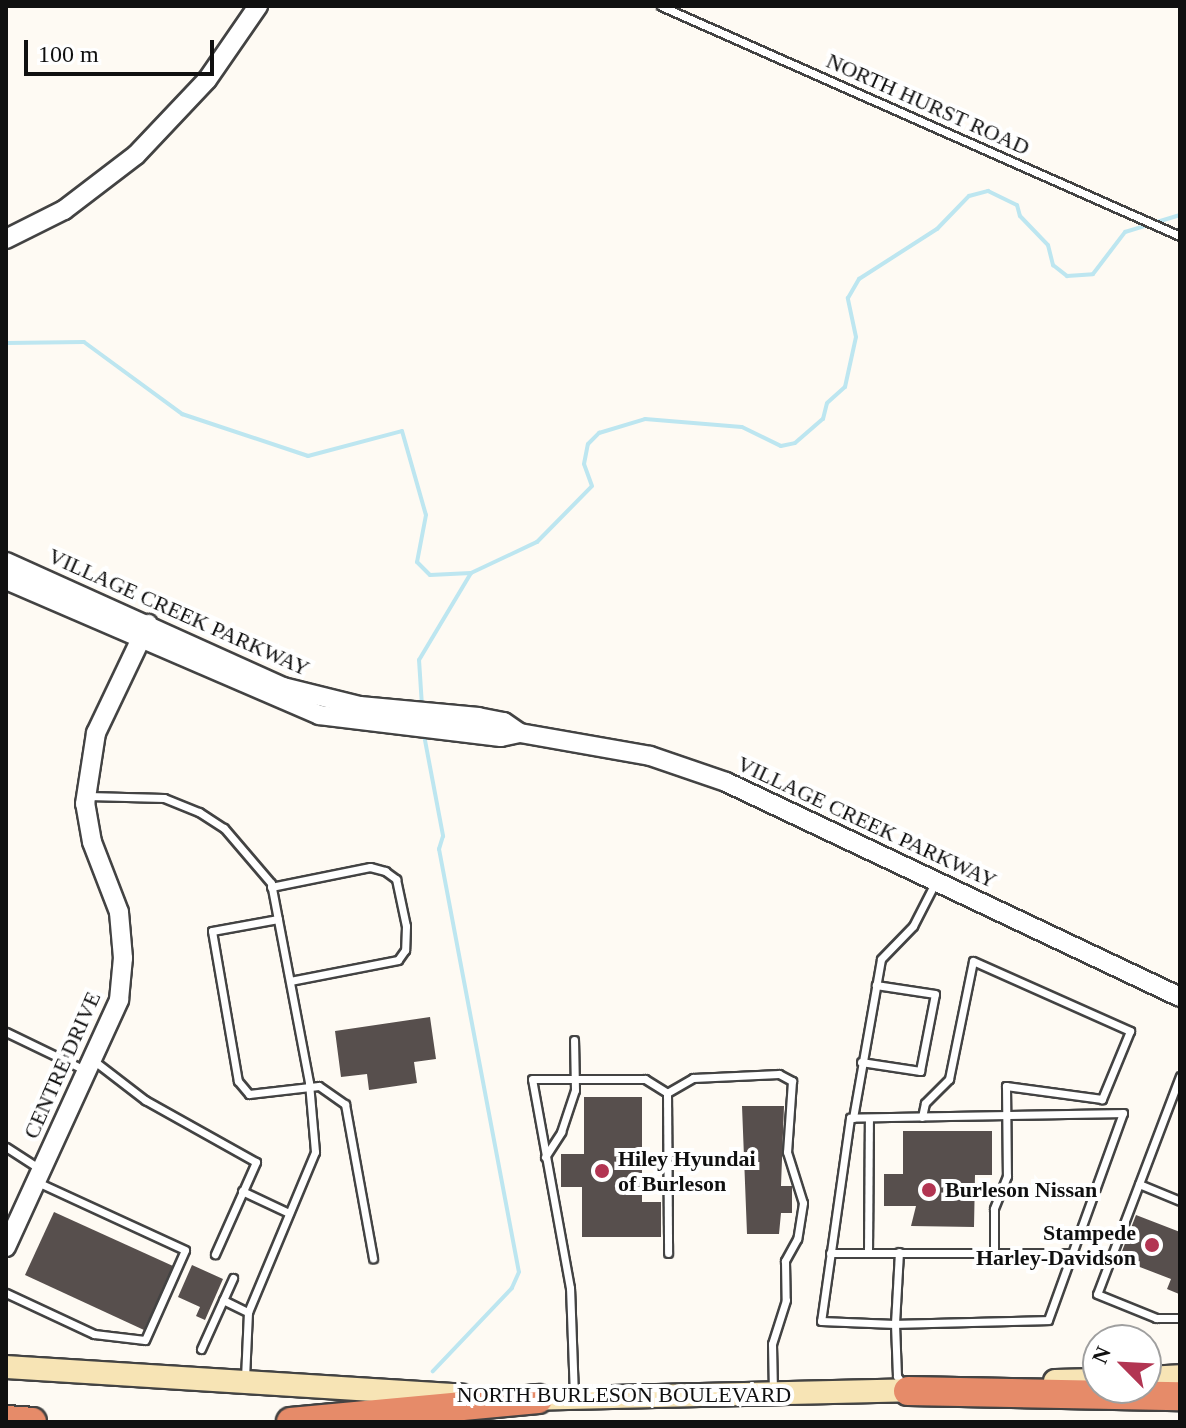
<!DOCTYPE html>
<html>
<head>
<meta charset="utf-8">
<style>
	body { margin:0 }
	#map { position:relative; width:1186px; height:1428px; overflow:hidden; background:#fefaf3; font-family:Georgia,serif }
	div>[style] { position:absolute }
	.stream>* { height:4px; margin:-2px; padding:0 2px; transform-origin:2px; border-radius:2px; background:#bde6f0 }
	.building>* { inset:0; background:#574f4d }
	.roads { filter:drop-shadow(2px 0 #434343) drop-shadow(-2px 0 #434343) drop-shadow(0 2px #434343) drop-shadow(0 -2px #434343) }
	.service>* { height:7px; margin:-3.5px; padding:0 3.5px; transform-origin:3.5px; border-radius:3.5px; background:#fff }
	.tertiary>* { height:18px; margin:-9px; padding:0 9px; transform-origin:9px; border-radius:9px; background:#fff }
	.secondary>* { height:22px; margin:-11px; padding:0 11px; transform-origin:11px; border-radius:11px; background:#f7e4b5 }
	.motorway>* { height:28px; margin:-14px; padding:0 14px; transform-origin:14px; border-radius:14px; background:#e68b69 }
	.dots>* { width:22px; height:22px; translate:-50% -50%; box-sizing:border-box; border:4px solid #fff; border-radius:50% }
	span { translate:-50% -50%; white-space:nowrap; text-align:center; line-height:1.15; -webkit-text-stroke:8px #fff; paint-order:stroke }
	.street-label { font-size:22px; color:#101010 }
	.poi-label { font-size:22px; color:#101010; font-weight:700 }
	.left { translate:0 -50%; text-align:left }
	.right { translate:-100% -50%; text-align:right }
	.frame { position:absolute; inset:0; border:8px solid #101010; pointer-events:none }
	.north { position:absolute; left:1082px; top:1324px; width:80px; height:80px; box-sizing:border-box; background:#fff; border:2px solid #9f9f9f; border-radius:50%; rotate:294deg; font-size:22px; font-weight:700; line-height:32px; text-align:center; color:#101010 }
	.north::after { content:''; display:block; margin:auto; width:28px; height:36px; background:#b23552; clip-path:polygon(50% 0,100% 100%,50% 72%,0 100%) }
	.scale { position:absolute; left:24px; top:40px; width:190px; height:36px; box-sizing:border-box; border:4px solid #101010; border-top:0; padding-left:10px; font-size:24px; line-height:28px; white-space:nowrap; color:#101010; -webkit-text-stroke:6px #fff; paint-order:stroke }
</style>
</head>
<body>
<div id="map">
	<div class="stream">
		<div style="left:1157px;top:222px;width:24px;rotate:-17deg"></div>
		<div style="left:6px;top:343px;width:78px;rotate:-0.7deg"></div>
		<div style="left:84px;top:342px;width:122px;rotate:36.3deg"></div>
		<div style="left:182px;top:414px;width:133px;rotate:18.4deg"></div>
		<div style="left:308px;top:456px;width:97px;rotate:-14.9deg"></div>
		<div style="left:402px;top:431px;width:87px;rotate:74.1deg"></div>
		<div style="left:426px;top:515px;width:48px;rotate:100.8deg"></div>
		<div style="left:417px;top:562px;width:18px;rotate:45deg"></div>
		<div style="left:430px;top:575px;width:41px;rotate:-2.8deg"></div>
		<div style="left:422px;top:706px;width:46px;rotate:-93.7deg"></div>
		<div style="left:419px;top:660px;width:101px;rotate:-59.1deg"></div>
		<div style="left:471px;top:573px;width:73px;rotate:-25.2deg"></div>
		<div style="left:537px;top:542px;width:78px;rotate:-45.5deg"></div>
		<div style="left:592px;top:486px;width:23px;rotate:-110deg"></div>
		<div style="left:584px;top:464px;width:20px;rotate:-79deg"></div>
		<div style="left:588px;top:444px;width:16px;rotate:-45deg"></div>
		<div style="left:599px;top:433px;width:48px;rotate:-16.9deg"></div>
		<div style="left:645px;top:419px;width:97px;rotate:4.7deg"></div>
		<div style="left:742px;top:427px;width:43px;rotate:26deg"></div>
		<div style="left:781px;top:446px;width:14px;rotate:-12deg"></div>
		<div style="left:795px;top:443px;width:37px;rotate:-41deg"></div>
		<div style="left:823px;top:419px;width:16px;rotate:-76deg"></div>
		<div style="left:827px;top:403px;width:24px;rotate:-42deg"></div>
		<div style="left:845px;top:387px;width:51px;rotate:-77.6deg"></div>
		<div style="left:856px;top:337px;width:40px;rotate:-102deg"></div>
		<div style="left:848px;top:298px;width:22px;rotate:-60deg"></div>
		<div style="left:859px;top:279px;width:93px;rotate:-32.7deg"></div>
		<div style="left:937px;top:229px;width:46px;rotate:-45.9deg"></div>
		<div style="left:969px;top:196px;width:20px;rotate:-15deg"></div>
		<div style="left:988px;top:191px;width:32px;rotate:26deg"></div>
		<div style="left:1017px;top:205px;width:11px;rotate:75deg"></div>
		<div style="left:1020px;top:216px;width:40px;rotate:46deg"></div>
		<div style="left:1048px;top:245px;width:21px;rotate:76deg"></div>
		<div style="left:1053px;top:265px;width:18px;rotate:38deg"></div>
		<div style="left:1067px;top:276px;width:26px;rotate:-4deg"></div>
		<div style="left:1093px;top:274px;width:53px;rotate:-52.7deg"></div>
		<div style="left:1125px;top:232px;width:21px;rotate:-17deg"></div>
		<div style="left:424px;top:735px;width:103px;rotate:79.3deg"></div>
		<div style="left:443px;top:836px;width:14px;rotate:107deg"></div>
		<div style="left:439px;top:849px;width:430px;rotate:79.3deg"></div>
		<div style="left:519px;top:1272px;width:17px;rotate:114deg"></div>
		<div style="left:512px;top:1288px;width:115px;rotate:133.6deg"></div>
	</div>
	<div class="building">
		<div style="clip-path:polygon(430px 1017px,436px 1059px,414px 1062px,417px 1083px,369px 1090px,367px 1074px,341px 1077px,335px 1031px)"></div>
		<div style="clip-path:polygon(584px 1097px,642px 1097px,642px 1202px,661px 1202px,661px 1237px,582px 1237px,582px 1187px,561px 1187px,561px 1154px,584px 1154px)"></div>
		<div style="clip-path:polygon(742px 1106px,784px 1106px,781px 1186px,792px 1186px,792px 1213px,781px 1213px,779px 1234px,747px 1234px)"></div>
		<div style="clip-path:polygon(903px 1131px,992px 1131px,992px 1175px,975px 1175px,974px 1227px,911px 1226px,916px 1206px,884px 1206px,884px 1174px,903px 1174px)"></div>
		<div style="clip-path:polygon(54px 1212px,173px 1266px,144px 1330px,25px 1275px)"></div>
		<div style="clip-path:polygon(1136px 1215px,1180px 1232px,1179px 1294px,1167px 1289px,1171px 1279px,1119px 1259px)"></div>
		<div style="clip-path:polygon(192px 1265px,223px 1279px,205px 1320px,196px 1316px,200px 1307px,178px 1297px)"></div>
	</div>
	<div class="roads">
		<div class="service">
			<div style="left:661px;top:6px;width:568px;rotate:23.9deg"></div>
			<div style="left:88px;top:796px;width:76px;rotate:1.5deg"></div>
			<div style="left:164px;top:798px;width:38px;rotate:22deg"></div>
			<div style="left:199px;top:812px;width:30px;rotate:33deg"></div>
			<div style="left:224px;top:828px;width:72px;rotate:49.5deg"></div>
			<div style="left:271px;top:883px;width:204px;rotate:79.2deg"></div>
			<div style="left:309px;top:1083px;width:69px;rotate:85deg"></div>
			<div style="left:315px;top:1152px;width:173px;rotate:112.7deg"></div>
			<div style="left:248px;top:1312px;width:65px;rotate:92.6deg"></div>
			<div style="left:271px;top:887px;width:101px;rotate:-11.4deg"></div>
			<div style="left:370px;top:867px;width:16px;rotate:15deg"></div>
			<div style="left:385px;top:871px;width:14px;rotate:36deg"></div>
			<div style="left:396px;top:879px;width:48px;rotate:78deg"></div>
			<div style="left:406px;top:926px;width:24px;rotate:92deg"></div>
			<div style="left:405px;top:950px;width:12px;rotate:125deg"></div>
			<div style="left:398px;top:960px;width:110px;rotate:169deg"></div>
			<div style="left:278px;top:919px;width:67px;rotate:169.7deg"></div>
			<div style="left:212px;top:931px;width:152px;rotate:80.2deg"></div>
			<div style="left:238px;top:1081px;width:17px;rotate:50deg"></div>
			<div style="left:249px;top:1094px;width:70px;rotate:-6.5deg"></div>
			<div style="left:319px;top:1086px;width:32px;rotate:35deg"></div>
			<div style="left:345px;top:1104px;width:157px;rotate:79.7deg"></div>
			<div style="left:6px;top:1032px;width:90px;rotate:25.7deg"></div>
			<div style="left:93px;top:1060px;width:66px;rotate:37.6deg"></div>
			<div style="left:145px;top:1100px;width:127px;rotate:29.2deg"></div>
			<div style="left:256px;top:1162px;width:101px;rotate:114deg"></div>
			<div style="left:861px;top:1062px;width:60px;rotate:8.7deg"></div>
			<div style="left:920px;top:1071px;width:78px;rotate:-79deg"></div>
			<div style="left:935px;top:994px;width:60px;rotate:-171.3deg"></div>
			<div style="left:1180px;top:1076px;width:233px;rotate:110.8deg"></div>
			<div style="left:1097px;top:1294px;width:64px;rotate:22.1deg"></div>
			<div style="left:1156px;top:1318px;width:24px"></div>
			<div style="left:667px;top:1093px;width:30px;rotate:-30deg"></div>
			<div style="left:693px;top:1078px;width:86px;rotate:-2.7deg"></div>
			<div style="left:779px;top:1074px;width:15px;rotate:28deg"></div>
			<div style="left:792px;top:1081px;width:71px;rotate:94deg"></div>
			<div style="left:787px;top:1152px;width:53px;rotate:72.6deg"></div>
			<div style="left:803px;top:1203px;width:36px;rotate:99deg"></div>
			<div style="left:797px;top:1239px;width:25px;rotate:119deg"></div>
			<div style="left:785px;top:1261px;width:39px;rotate:89deg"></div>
			<div style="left:786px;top:1300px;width:46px;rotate:107.7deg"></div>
			<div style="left:772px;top:1344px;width:48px;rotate:88.8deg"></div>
			<div style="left:922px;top:1117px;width:14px;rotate:-78deg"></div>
			<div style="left:925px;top:1103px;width:34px;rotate:-45deg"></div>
			<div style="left:949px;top:1079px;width:120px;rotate:-78.5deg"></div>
			<div style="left:973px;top:961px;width:172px;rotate:24deg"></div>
			<div style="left:1130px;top:1031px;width:74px;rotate:112.4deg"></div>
			<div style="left:1102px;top:1099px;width:97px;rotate:-172.3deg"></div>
			<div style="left:1006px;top:1086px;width:90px;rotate:89.4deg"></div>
			<div style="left:1007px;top:1176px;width:35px;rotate:112deg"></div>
			<div style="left:994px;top:1209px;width:43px;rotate:90deg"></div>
			<div style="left:853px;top:1118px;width:161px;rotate:-80deg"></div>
			<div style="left:881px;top:959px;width:46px;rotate:-45.9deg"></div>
			<div style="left:913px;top:926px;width:51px;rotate:-62.9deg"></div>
			<div style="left:6px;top:1147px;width:40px;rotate:32.9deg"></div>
			<div style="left:545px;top:1157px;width:30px;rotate:-57deg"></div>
			<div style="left:561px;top:1132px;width:44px;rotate:-71.6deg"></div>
			<div style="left:575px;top:1090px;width:50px;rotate:-91.1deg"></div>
			<div style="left:1139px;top:1184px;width:44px;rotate:22.5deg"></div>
			<div style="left:242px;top:1191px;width:52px;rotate:25.1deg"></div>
			<div style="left:899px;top:1252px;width:72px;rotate:93.2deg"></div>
			<div style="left:895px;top:1324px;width:153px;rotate:-1.5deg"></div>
			<div style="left:1048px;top:1320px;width:220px;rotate:-70.1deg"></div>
			<div style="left:1123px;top:1113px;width:273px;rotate:179deg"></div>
			<div style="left:850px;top:1118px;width:205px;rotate:98.1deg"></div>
			<div style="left:821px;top:1321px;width:74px;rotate:2.3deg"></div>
			<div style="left:895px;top:1324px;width:52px;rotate:87.8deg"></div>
			<div style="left:897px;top:1376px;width:12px;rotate:55deg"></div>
			<div style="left:830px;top:1253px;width:243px"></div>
			<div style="left:868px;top:1253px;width:135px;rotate:-89.6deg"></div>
			<div style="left:6px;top:1293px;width:97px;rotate:25deg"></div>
			<div style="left:94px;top:1334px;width:51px;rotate:6.7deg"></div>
			<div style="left:145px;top:1340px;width:98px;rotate:-66deg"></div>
			<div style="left:185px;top:1250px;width:163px;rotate:-155.3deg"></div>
			<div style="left:223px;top:1300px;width:28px;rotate:26deg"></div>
			<div style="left:201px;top:1349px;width:78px;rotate:-65.7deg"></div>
			<div style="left:574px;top:1396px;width:108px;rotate:-92.1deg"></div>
			<div style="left:570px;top:1288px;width:212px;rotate:-100.3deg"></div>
			<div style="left:532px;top:1079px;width:113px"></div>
			<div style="left:645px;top:1079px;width:26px;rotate:32deg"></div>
			<div style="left:667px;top:1093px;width:160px;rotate:89.6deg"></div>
		</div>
		<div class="tertiary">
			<div style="left:6px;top:239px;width:65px;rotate:-26.6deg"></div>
			<div style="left:64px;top:210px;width:91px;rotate:-37.4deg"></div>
			<div style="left:136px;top:155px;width:103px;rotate:-46.6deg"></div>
			<div style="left:207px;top:80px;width:90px;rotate:-55.4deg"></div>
			<div style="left:6px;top:562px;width:304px;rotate:24.3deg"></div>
			<div style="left:283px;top:687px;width:79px;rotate:13.9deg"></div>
			<div style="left:360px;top:706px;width:119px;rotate:5.3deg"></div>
			<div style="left:478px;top:717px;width:26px;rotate:11deg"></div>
			<div style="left:504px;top:722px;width:19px;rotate:35deg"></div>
			<div style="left:6px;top:580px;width:341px;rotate:23.3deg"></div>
			<div style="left:319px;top:715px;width:183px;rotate:6.9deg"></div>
			<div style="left:501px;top:737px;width:19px;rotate:-12deg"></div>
			<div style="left:520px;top:733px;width:132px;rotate:10deg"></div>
			<div style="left:650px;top:756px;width:80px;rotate:18.9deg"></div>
			<div style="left:726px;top:782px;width:502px;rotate:25.34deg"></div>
			<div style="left:6px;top:1247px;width:272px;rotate:-65.4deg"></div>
			<div style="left:119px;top:1000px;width:42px;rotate:-84.6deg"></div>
			<div style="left:123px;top:958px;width:46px;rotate:-95deg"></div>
			<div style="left:119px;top:912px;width:75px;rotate:-111.1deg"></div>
			<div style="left:92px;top:842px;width:39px;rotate:-100deg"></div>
			<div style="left:85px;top:804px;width:72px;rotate:-81.2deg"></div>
			<div style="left:96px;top:733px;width:121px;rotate:-64.5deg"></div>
		</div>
		<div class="secondary">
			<div style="left:6px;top:1367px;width:456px;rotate:3.6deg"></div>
			<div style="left:1146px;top:1378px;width:34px;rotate:-3deg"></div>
			<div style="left:1055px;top:1381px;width:43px;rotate:-1.3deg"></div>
			<div style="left:524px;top:1399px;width:397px;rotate:-1.3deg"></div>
		</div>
		<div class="motorway">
			<div style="left:908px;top:1391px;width:272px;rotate:1.1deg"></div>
			<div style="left:6px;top:1420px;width:26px;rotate:4deg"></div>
			<div style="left:291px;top:1422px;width:248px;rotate:-5.3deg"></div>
		</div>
	</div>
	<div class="dots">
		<div style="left:602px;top:1171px;background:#b23552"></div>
		<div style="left:929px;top:1190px;background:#b23552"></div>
		<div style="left:1152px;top:1245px;background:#b23552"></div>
	</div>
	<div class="street-label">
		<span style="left:928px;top:104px;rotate:24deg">NORTH HURST ROAD</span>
		<span style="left:179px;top:612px;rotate:24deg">VILLAGE CREEK PARKWAY</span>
		<span style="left:867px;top:822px;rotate:25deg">VILLAGE CREEK PARKWAY</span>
		<span style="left:62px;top:1065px;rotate:-66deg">CENTRE DRIVE</span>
		<span style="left:624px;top:1395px">NORTH BURLESON BOULEVARD</span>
	</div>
	<div class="poi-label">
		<span class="left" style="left:618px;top:1171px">Hiley Hyundai<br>of Burleson</span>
		<span class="left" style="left:945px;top:1190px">Burleson Nissan</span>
		<span class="right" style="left:1136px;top:1245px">Stampede<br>Harley-Davidson</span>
	</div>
	<div class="frame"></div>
	<div class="north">N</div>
	<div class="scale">100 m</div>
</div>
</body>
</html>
